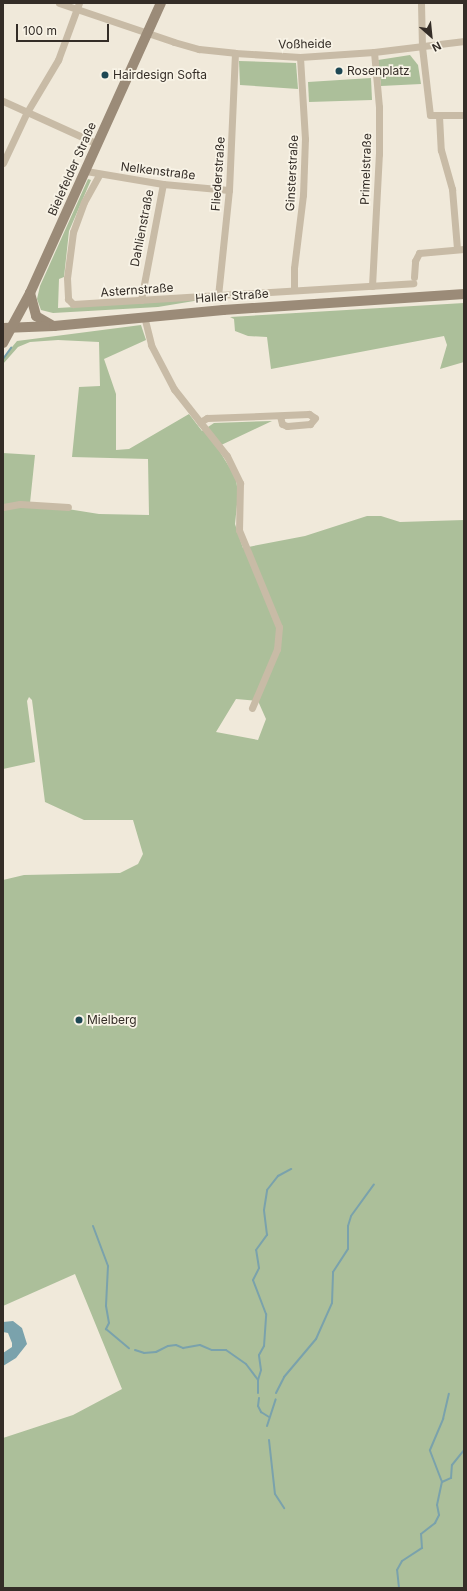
<!DOCTYPE html>
<html>
<head>
<meta charset="utf-8">
<style>
	body { margin:0 }
	#map { position:relative; width:467px; height:1591px; overflow:hidden; background:#f0e9da; font-family:Inter,sans-serif }
	div>[style] { position:absolute }
	.green>* { inset:0; background:#acbf9a }
	.water>* { inset:0; background:#7aa2ac }
	.stream>* { height:2px; margin:-1px; padding:0 1px; transform-origin:1px; border-radius:1px; background:#7aa2ac }
	.street>* { height:7px; margin:-3.5px; padding:0 3.5px; transform-origin:3.5px; border-radius:3.5px; background:#c8bba6 }
	.secondary>* { height:10px; margin:-5px; padding:0 5px; transform-origin:5px; border-radius:5px; background:#9b8b78 }
	.dots>* { width:11px; height:11px; translate:-50% -50%; box-sizing:border-box; border:2px solid #f8f3e6; border-radius:50% }
	span { translate:-50% -50%; white-space:nowrap; text-align:center; line-height:1.15; -webkit-text-stroke:3.5px #f8f3e6; paint-order:stroke }
	.street-label { font-size:12px; color:#342d27 }
	.poi-label { font-size:12px; color:#342d27 }
	.left { translate:0 -50%; text-align:left }
	.frame { position:absolute; inset:0; border:4px solid #342d27; pointer-events:none }
	.north { position:absolute; left:411px; top:16px; width:40px; height:40px; -webkit-text-stroke:3px #f8f3e6; paint-order:stroke; rotate:153deg; font-size:11px; font-weight:700; line-height:16px; text-align:center; color:#342d27 }
	.north::after { content:''; display:block; margin:auto; width:14px; height:18px; background:#342d27; clip-path:polygon(50% 0,100% 100%,50% 72%,0 100%) }
	.scale { position:absolute; left:16px; top:24px; width:93px; height:18px; box-sizing:border-box; border:2px solid #342d27; border-top:0; padding-left:5px; font-size:12px; line-height:14px; white-space:nowrap; color:#342d27; -webkit-text-stroke:3px #f8f3e6; paint-order:stroke }
</style>
</head>
<body>
<div id="map">
	<div class="green">
		<div style="clip-path:polygon(410px 55px,418px 65px,421px 84px,381px 86px,378px 60px)"></div>
		<div style="clip-path:polygon(239px 61px,296px 63px,298px 89px,240px 85px)"></div>
		<div style="clip-path:polygon(371px 78px,372px 100px,309px 102px,308px 82px)"></div>
		<div style="clip-path:polygon(88px 179px,91px 180px,69px 231px,64px 277px,59px 279px,58px 308px,206px 299px,158px 307px,53px 313px,41px 310px,37px 299px,40px 286px)"></div>
		<div style="clip-path:polygon(464px 303px,464px 362px,440px 369px,447px 345px,444px 336px,271px 369px,267px 337px,248px 336px,235px 331px,234px 319px,230px 317px)"></div>
		<div style="clip-path:polygon(evenodd,141px 325px,146px 340px,104px 359px,116px 394px,116px 450px,129px 449px,189px 414px,202px 431px,214px 423px,272px 421px,217px 447px,236px 478px,238px 495px,235px 524px,243px 548px,305px 536px,367px 516px,381px 516px,400px 522px,464px 520px,464px 1588px,3px 1588px,3px 1438px,73px 1415px,122px 1389px,75px 1274px,3px 1306px,3px 880px,24px 875px,120px 873px,138px 864px,143px 854px,133px 820px,84px 820px,45px 802px,32px 700px,29px 697px,27px 701px,35px 762px,3px 769px,3px 453px,35px 455px,30px 503px,99px 514px,149px 515px,148px 459px,72px 457px,79px 387px,100px 386px,99px 342px,58px 340px,30px 342px,18px 347px,3px 364px,3px 358px,17px 341px,141px 325px,236px 699px,258px 701px,266px 719px,258px 740px,216px 732px,236px 699px)"></div>
	</div>
	<div class="water">
		<div style="clip-path:polygon(13px 1321px,22px 1328px,27px 1344px,16px 1358px,3px 1366px,3px 1353px,12px 1347px,12px 1343px,8px 1333px,3px 1332px,3px 1322px)"></div>
	</div>
	<div class="stream">
		<div style="left:3px;top:359px;width:14px;rotate:-54deg"></div>
		<div style="left:93px;top:1226px;width:43px;rotate:69.4deg"></div>
		<div style="left:108px;top:1266px;width:40px;rotate:92.9deg"></div>
		<div style="left:106px;top:1306px;width:17px;rotate:80deg"></div>
		<div style="left:109px;top:1323px;width:7px;rotate:117deg"></div>
		<div style="left:106px;top:1329px;width:30px;rotate:40deg"></div>
		<div style="left:135px;top:1350px;width:9px;rotate:18deg"></div>
		<div style="left:144px;top:1353px;width:12px;rotate:-5deg"></div>
		<div style="left:156px;top:1352px;width:13px;rotate:-27deg"></div>
		<div style="left:168px;top:1346px;width:8px;rotate:-7deg"></div>
		<div style="left:176px;top:1345px;width:8px;rotate:23deg"></div>
		<div style="left:183px;top:1348px;width:17px;rotate:-10deg"></div>
		<div style="left:200px;top:1345px;width:13px;rotate:23deg"></div>
		<div style="left:212px;top:1350px;width:14px"></div>
		<div style="left:226px;top:1350px;width:24px;rotate:35deg"></div>
		<div style="left:246px;top:1364px;width:20px;rotate:53deg"></div>
		<div style="left:258px;top:1380px;width:13px;rotate:90deg"></div>
		<div style="left:258px;top:1380px;width:10px;rotate:-73deg"></div>
		<div style="left:261px;top:1370px;width:15px;rotate:-98deg"></div>
		<div style="left:259px;top:1355px;width:10px;rotate:-61deg"></div>
		<div style="left:264px;top:1346px;width:32px;rotate:-86deg"></div>
		<div style="left:266px;top:1314px;width:36px;rotate:-111deg"></div>
		<div style="left:253px;top:1280px;width:13px;rotate:-63deg"></div>
		<div style="left:259px;top:1268px;width:18px;rotate:-99deg"></div>
		<div style="left:256px;top:1250px;width:19px;rotate:-54deg"></div>
		<div style="left:267px;top:1235px;width:25px;rotate:-97deg"></div>
		<div style="left:264px;top:1210px;width:20px;rotate:-81deg"></div>
		<div style="left:267px;top:1190px;width:18px;rotate:-52deg"></div>
		<div style="left:278px;top:1176px;width:15px;rotate:-28deg"></div>
		<div style="left:276px;top:1393px;width:18px;rotate:-63deg"></div>
		<div style="left:284px;top:1377px;width:50px;rotate:-49.9deg"></div>
		<div style="left:316px;top:1339px;width:39px;rotate:-66deg"></div>
		<div style="left:332px;top:1303px;width:31px;rotate:-88deg"></div>
		<div style="left:333px;top:1272px;width:27px;rotate:-57deg"></div>
		<div style="left:348px;top:1249px;width:23px;rotate:-90deg"></div>
		<div style="left:348px;top:1226px;width:10px;rotate:-73deg"></div>
		<div style="left:351px;top:1216px;width:39px;rotate:-54deg"></div>
		<div style="left:259px;top:1398px;width:8px;rotate:97deg"></div>
		<div style="left:258px;top:1406px;width:7px;rotate:63deg"></div>
		<div style="left:261px;top:1412px;width:9px;rotate:32deg"></div>
		<div style="left:267px;top:1426px;width:28px;rotate:-72deg"></div>
		<div style="left:269px;top:1440px;width:54px;rotate:83.7deg"></div>
		<div style="left:275px;top:1494px;width:17px;rotate:57deg"></div>
		<div style="left:442px;top:1482px;width:10px;rotate:-24deg"></div>
		<div style="left:451px;top:1478px;width:13px;rotate:-86deg"></div>
		<div style="left:452px;top:1465px;width:19px;rotate:-51deg"></div>
		<div style="left:399px;top:1588px;width:18px;rotate:-96deg"></div>
		<div style="left:397px;top:1570px;width:10px;rotate:-61deg"></div>
		<div style="left:402px;top:1561px;width:24px;rotate:-33deg"></div>
		<div style="left:422px;top:1548px;width:14px;rotate:-94deg"></div>
		<div style="left:421px;top:1534px;width:18px;rotate:-38deg"></div>
		<div style="left:435px;top:1523px;width:9px;rotate:-63deg"></div>
		<div style="left:439px;top:1515px;width:10px;rotate:-101deg"></div>
		<div style="left:437px;top:1505px;width:24px;rotate:-78deg"></div>
		<div style="left:442px;top:1482px;width:34px;rotate:-111deg"></div>
		<div style="left:430px;top:1450px;width:34px;rotate:-67deg"></div>
		<div style="left:443px;top:1419px;width:26px;rotate:-77deg"></div>
	</div>
	<div class="street">
		<div style="left:59px;top:3px;width:121px;rotate:18.7deg"></div>
		<div style="left:174px;top:42px;width:26px;rotate:16deg"></div>
		<div style="left:199px;top:49px;width:36px;rotate:6deg"></div>
		<div style="left:235px;top:53px;width:65px;rotate:3.5deg"></div>
		<div style="left:300px;top:57px;width:74px;rotate:-3.9deg"></div>
		<div style="left:374px;top:52px;width:91px;rotate:-7deg"></div>
		<div style="left:421px;top:3px;width:44px;rotate:88.7deg"></div>
		<div style="left:422px;top:47px;width:68px;rotate:83.3deg"></div>
		<div style="left:430px;top:115px;width:34px"></div>
		<div style="left:3px;top:101px;width:104px;rotate:24.4deg"></div>
		<div style="left:439px;top:116px;width:34px;rotate:87deg"></div>
		<div style="left:441px;top:150px;width:41px;rotate:74.2deg"></div>
		<div style="left:452px;top:189px;width:60px;rotate:85.2deg"></div>
		<div style="left:3px;top:163px;width:56px;rotate:-64.8deg"></div>
		<div style="left:27px;top:112px;width:61px;rotate:-59.2deg"></div>
		<div style="left:58px;top:60px;width:61px;rotate:-69.8deg"></div>
		<div style="left:86px;top:171px;width:78px;rotate:9.6deg"></div>
		<div style="left:163px;top:184px;width:66px;rotate:5.2deg"></div>
		<div style="left:99px;top:175px;width:31px;rotate:119deg"></div>
		<div style="left:84px;top:202px;width:32px;rotate:110deg"></div>
		<div style="left:73px;top:232px;width:46px;rotate:97.4deg"></div>
		<div style="left:67px;top:278px;width:21px;rotate:87deg"></div>
		<div style="left:68px;top:299px;width:7px;rotate:45deg"></div>
		<div style="left:73px;top:304px;width:341px;rotate:-3.5deg"></div>
		<div style="left:414px;top:277px;width:16px;rotate:-86deg"></div>
		<div style="left:415px;top:261px;width:9px;rotate:-63deg"></div>
		<div style="left:419px;top:253px;width:45px;rotate:-5.1deg"></div>
		<div style="left:372px;top:286px;width:132px;rotate:-87deg"></div>
		<div style="left:379px;top:154px;width:47px;rotate:-90deg"></div>
		<div style="left:379px;top:107px;width:55px;rotate:-95.2deg"></div>
		<div style="left:294px;top:290px;width:22px;rotate:-90deg"></div>
		<div style="left:294px;top:268px;width:74px;rotate:-83deg"></div>
		<div style="left:303px;top:195px;width:56px;rotate:-88deg"></div>
		<div style="left:305px;top:139px;width:82px;rotate:-93.5deg"></div>
		<div style="left:218px;top:296px;width:107px;rotate:-84.1deg"></div>
		<div style="left:229px;top:190px;width:137px;rotate:-87.5deg"></div>
		<div style="left:141px;top:300px;width:118px;rotate:-79.3deg"></div>
		<div style="left:144px;top:316px;width:30px;rotate:76deg"></div>
		<div style="left:151px;top:345px;width:50px;rotate:62.4deg"></div>
		<div style="left:174px;top:389px;width:85px;rotate:51.7deg"></div>
		<div style="left:227px;top:456px;width:30px;rotate:64deg"></div>
		<div style="left:240px;top:483px;width:47px;rotate:91.2deg"></div>
		<div style="left:239px;top:530px;width:105px;rotate:67.6deg"></div>
		<div style="left:279px;top:627px;width:22px;rotate:95deg"></div>
		<div style="left:277px;top:649px;width:64px;rotate:113deg"></div>
		<div style="left:200px;top:422px;width:8px;rotate:-30deg"></div>
		<div style="left:207px;top:418px;width:102px;rotate:-2.2deg"></div>
		<div style="left:309px;top:414px;width:7px;rotate:34deg"></div>
		<div style="left:315px;top:418px;width:8px;rotate:130deg"></div>
		<div style="left:310px;top:424px;width:23px;rotate:175deg"></div>
		<div style="left:287px;top:426px;width:5px;rotate:-158deg"></div>
		<div style="left:282px;top:424px;width:8px;rotate:-104deg"></div>
		<div style="left:3px;top:507px;width:17px;rotate:-10deg"></div>
		<div style="left:20px;top:504px;width:48px;rotate:3.6deg"></div>
	</div>
	<div class="secondary">
		<div style="left:30px;top:293px;width:24px;rotate:75deg"></div>
		<div style="left:36px;top:316px;width:20px;rotate:30deg"></div>
		<div style="left:3px;top:328px;width:51px;rotate:-2.2deg"></div>
		<div style="left:54px;top:326px;width:170px;rotate:-5.4deg"></div>
		<div style="left:223px;top:310px;width:242px;rotate:-3.8deg"></div>
		<div style="left:3px;top:343px;width:57px;rotate:-61.6deg"></div>
		<div style="left:30px;top:293px;width:318px;rotate:-65.7deg"></div>
	</div>
	<div class="dots">
		<div style="left:339px;top:71px;background:#1e4854"></div>
		<div style="left:105px;top:75px;background:#1e4854"></div>
		<div style="left:79px;top:1020px;background:#1e4854"></div>
	</div>
	<div class="street-label">
		<span style="left:305px;top:44px;rotate:-1deg">Voßheide</span>
		<span style="left:72px;top:169px;rotate:-66deg">Bielefelder Straße</span>
		<span style="left:366px;top:169px;rotate:-88deg">Primelstraße</span>
		<span style="left:158px;top:171px;rotate:7deg">Nelkenstraße</span>
		<span style="left:292px;top:173px;rotate:-87deg">Ginsterstraße</span>
		<span style="left:218px;top:174px;rotate:-86deg">Fliederstraße</span>
		<span style="left:142px;top:228px;rotate:-79deg">Dahlienstraße</span>
		<span style="left:137px;top:290px;rotate:-4deg">Asternstraße</span>
		<span style="left:232px;top:296px;rotate:-4deg">Haller Straße</span>
	</div>
	<div class="poi-label">
		<span class="left" style="left:347px;top:71px">Rosenplatz</span>
		<span class="left" style="left:113px;top:75px">Hairdesign Softa</span>
		<span class="left" style="left:87px;top:1020px">Mielberg</span>
	</div>
	<div class="frame"></div>
	<div class="north">N</div>
	<div class="scale">100 m</div>
</div>
</body>
</html>
